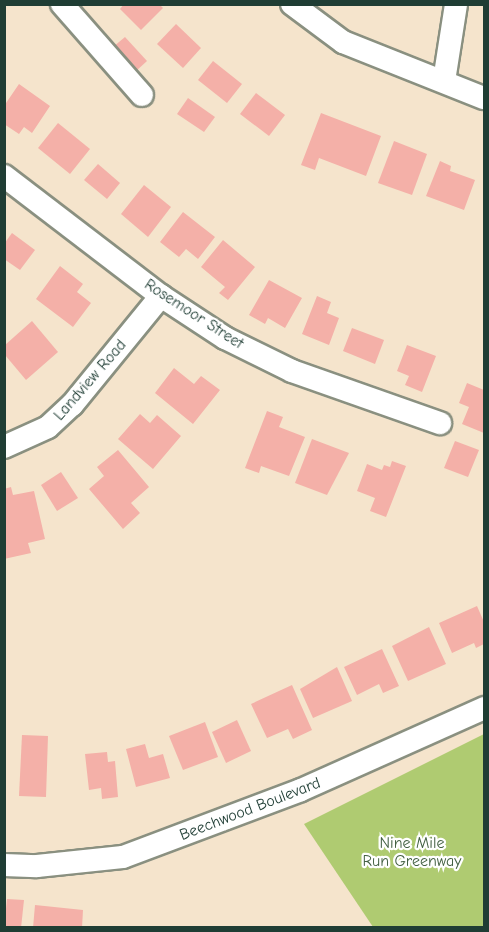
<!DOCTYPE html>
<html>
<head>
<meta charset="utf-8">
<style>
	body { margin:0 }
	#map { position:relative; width:489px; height:932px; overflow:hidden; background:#f5e4cc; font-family:"Comic Neue",sans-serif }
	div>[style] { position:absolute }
	.green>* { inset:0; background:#afcb71 }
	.building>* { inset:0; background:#f4b0a8 }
	.roads { filter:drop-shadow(2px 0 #8a9080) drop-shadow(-2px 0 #8a9080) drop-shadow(0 2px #8a9080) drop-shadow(0 -2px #8a9080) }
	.minor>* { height:22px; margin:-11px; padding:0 11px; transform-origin:11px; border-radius:11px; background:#fff }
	span { translate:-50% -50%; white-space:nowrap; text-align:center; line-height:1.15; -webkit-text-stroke:4.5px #fff; paint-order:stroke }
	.street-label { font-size:16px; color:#1f3d34 }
	.park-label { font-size:16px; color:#436043 }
	.frame { position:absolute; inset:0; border:6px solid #1f3d34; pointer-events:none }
</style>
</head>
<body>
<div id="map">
	<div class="green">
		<div style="clip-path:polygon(484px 734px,484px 927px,373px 927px,304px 824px)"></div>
	</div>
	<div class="building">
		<div style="clip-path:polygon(124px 4px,159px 4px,163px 8px,141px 30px,120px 9px)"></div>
		<div style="clip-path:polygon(176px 24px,201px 48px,183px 68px,157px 44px)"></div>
		<div style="clip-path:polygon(125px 37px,147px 61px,135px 72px,113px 47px)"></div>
		<div style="clip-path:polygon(213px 61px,242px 84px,227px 103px,198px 80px)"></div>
		<div style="clip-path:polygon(19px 84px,50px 106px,32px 133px,24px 127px,19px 134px,4px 124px,4px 106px)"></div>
		<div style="clip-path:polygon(256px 93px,285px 115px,269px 136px,240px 114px)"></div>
		<div style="clip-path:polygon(188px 98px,215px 117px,204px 132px,177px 114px)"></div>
		<div style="clip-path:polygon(321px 113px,381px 136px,366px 176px,319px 158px,315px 170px,301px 165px)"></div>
		<div style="clip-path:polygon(58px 123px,90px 149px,70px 174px,38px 148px)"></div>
		<div style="clip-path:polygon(394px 141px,427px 154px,412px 195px,378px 183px)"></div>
		<div style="clip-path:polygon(440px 161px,451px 166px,450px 171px,475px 180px,464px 210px,426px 196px)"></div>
		<div style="clip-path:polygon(98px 164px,120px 183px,107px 199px,84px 180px)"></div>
		<div style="clip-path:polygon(144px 185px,171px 207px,148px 237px,121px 214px)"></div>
		<div style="clip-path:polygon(183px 212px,215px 237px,198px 259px,186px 249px,179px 257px,160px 242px)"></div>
		<div style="clip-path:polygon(12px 233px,35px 250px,20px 270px,4px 259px,4px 244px)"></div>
		<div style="clip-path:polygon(223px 240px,255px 267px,228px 300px,219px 293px,225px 287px,201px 267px)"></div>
		<div style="clip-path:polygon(60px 266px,83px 284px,77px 292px,91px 303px,73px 327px,36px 299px)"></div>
		<div style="clip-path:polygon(269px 280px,302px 298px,285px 328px,268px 318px,265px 324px,249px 315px)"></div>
		<div style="clip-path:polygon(317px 296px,331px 302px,327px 313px,339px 318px,329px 345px,302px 334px)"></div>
		<div style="clip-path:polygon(32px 321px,58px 352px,26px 380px,5px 355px,5px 345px)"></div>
		<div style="clip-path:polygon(352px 328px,384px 340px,375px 364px,343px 351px)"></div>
		<div style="clip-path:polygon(407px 345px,436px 356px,422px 392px,405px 385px,409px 376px,397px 371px)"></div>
		<div style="clip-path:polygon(174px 368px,194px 384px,201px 376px,220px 390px,193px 424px,155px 393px)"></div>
		<div style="clip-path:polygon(467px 383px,484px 390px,484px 433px,462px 424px,469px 407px,459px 403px)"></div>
		<div style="clip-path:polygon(267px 411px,283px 417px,279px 427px,305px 437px,289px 476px,261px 466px,259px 473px,245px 468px)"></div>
		<div style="clip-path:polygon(140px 414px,150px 423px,157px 415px,181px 436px,153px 469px,118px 439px)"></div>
		<div style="clip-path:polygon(312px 439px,349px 453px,327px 495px,295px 483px)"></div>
		<div style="clip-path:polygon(455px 441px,479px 450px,468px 477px,444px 468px)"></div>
		<div style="clip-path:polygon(118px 450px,149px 487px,131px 503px,140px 513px,123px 529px,89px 489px,104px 476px,97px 467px)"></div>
		<div style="clip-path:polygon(392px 461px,406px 466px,386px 517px,370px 511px,375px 498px,357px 491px,367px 464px,382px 470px,384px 465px,390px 467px)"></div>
		<div style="clip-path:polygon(61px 472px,78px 498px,57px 511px,41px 485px)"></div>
		<div style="clip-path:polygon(11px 487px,13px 495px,34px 491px,45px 539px,28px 543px,31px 553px,4px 559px,4px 489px)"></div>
		<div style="clip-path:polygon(477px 606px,484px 622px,484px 644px,476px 648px,474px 643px,452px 653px,439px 623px)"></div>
		<div style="clip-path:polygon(429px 627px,446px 664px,408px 681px,392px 646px)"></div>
		<div style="clip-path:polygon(382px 649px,399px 686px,383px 693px,379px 684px,357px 695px,344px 667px)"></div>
		<div style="clip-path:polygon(337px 667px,352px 701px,313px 718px,300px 689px)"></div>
		<div style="clip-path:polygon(292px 685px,312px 730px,293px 739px,288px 729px,267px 738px,251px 704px)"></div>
		<div style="clip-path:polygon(237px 720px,251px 751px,226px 763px,212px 732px)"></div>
		<div style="clip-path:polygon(205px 722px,218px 757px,183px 770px,169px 736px)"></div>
		<div style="clip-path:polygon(22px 735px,48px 736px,46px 797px,19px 796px)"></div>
		<div style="clip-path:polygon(145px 744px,149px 758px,163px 754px,170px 778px,136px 787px,126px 749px)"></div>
		<div style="clip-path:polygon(107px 752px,108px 762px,115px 761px,118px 797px,102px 799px,101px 788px,89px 790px,85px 754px)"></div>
		<div style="clip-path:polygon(7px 899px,24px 900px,21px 928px,4px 928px)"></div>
		<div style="clip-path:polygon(35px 905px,83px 910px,82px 928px,33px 928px)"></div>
	</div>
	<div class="roads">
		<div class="minor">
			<div style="left:62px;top:4px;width:121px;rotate:48.7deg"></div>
			<div style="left:292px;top:4px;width:64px;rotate:36.7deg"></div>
			<div style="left:343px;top:42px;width:152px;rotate:21.7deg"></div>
			<div style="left:444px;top:81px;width:78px;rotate:-81.1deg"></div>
			<div style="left:4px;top:176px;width:198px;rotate:37.4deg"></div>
			<div style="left:161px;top:296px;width:77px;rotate:33.3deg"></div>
			<div style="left:225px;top:338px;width:75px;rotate:26.2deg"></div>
			<div style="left:292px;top:371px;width:157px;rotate:19.4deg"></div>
			<div style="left:4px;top:447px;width:48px;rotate:-24.4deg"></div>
			<div style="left:48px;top:427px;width:33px;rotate:-43deg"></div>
			<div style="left:72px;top:405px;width:141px;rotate:-50.8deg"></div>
			<div style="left:4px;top:865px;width:33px;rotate:2deg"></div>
			<div style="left:37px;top:866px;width:86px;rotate:-6deg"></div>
			<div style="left:123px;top:857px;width:190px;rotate:-20.6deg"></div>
			<div style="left:301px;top:790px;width:201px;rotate:-24.1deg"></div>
		</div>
	</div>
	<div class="street-label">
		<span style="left:194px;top:314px;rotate:33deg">Rosemoor Street</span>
		<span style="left:90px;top:380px;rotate:-49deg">Landview Road</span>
		<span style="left:250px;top:809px;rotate:-21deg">Beechwood Boulevard</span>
	</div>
	<div class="park-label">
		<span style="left:412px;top:852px">Nine Mile<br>Run Greenway</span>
	</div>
	<div class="frame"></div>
</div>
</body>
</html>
